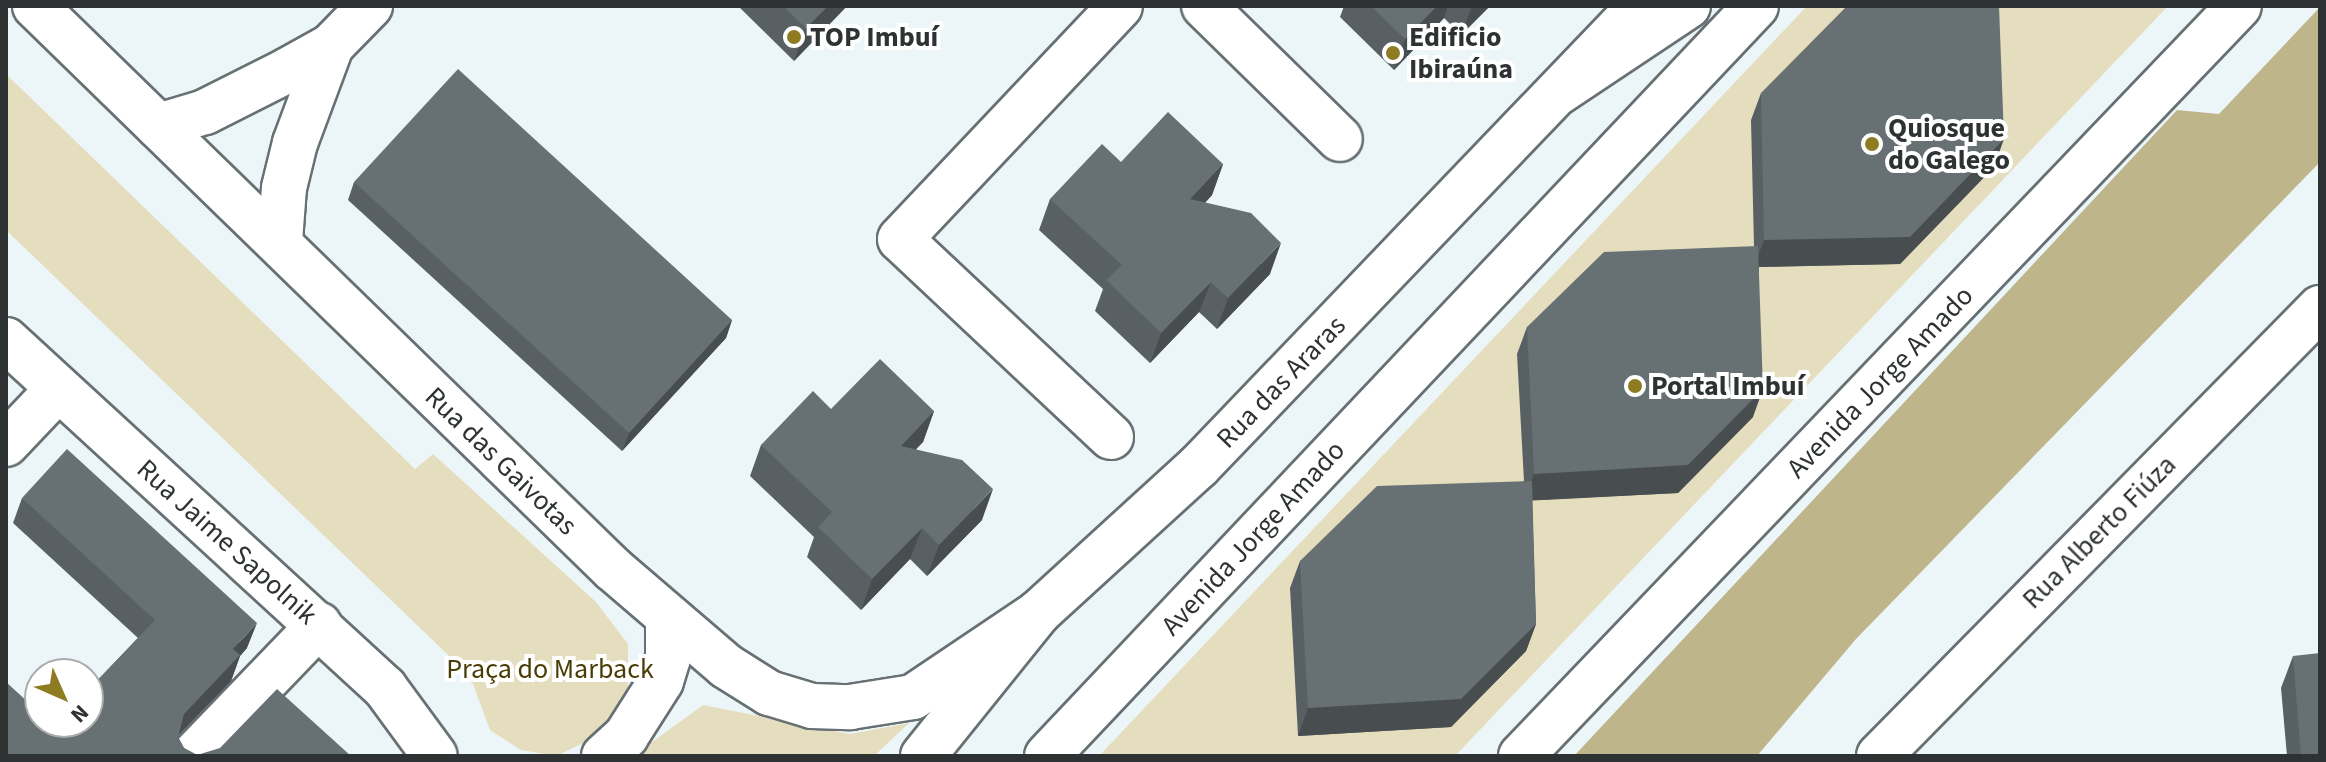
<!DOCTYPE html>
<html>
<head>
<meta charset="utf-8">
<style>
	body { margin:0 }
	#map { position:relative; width:2326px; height:762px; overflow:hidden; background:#ecf6f9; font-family:"Source Sans 3",sans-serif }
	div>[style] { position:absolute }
	.green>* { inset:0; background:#e5debe }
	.forest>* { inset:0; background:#bfb58a }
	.roads { filter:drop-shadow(2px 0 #677073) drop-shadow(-2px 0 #677073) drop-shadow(0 2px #677073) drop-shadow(0 -2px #677073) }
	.minor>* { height:44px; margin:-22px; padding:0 22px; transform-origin:22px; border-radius:22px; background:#fff }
	.tertiary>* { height:44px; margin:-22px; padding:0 22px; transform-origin:22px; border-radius:22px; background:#fff }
	.secondary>* { height:44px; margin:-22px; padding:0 22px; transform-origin:22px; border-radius:22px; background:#fff }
	.wall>* { inset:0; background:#596063 }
	.shaded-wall>* { inset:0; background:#484e50 }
	.building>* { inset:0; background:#677073 }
	.dots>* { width:22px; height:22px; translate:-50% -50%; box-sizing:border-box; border:4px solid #fff; border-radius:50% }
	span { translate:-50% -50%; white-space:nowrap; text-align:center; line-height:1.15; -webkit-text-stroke:8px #fff; paint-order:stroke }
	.poi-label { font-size:28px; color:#2e3233; font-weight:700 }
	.left { translate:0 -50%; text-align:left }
	.street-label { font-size:28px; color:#2e3233 }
	.park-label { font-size:28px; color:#493d05 }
	.frame { position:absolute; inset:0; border:8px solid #2e3233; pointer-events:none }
	.north { position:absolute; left:24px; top:658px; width:80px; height:80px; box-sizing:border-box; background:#fff; border:2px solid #abadad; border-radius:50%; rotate:135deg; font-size:22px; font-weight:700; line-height:32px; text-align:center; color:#2e3233 }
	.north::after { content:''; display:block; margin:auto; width:28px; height:36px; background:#8f7c22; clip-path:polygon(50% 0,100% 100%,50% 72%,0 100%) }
</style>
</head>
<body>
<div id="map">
	<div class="green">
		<div style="clip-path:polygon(1807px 6px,2168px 6px,1455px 756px,1099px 756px)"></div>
		<div style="clip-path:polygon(6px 74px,415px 469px,433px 454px,596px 602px,628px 644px,628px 690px,609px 731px,556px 756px,521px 750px,490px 730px,470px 676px,6px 230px)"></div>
		<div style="clip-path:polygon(703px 705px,850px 734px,909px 723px,874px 756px,633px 756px)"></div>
	</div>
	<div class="forest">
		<div style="clip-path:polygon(2320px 7px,2320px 162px,1856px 639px,1757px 756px,1574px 756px,2177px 110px,2219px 114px)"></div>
	</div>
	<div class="roads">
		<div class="minor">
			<div style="left:1204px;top:6px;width:190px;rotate:44.4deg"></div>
			<div style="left:158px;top:126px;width:49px;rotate:-16.6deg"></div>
			<div style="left:205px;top:112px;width:93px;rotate:-26.8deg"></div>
			<div style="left:288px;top:70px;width:49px;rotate:-29.2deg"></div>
			<div style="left:331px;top:46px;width:56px;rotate:-45.7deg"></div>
			<div style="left:280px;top:242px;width:54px;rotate:-85.8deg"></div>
			<div style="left:284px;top:188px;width:46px;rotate:-76.3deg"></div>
			<div style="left:295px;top:143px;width:103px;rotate:-69.6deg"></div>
			<div style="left:1111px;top:437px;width:289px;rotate:-136.8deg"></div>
			<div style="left:900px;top:239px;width:320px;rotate:-46.6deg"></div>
			<div style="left:6px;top:444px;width:76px;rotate:-46.6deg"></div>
			<div style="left:193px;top:756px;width:182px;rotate:-46.1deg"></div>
		</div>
		<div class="tertiary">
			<div style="left:35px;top:6px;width:807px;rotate:44.25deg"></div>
			<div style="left:613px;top:569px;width:149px;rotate:40.6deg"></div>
			<div style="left:726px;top:666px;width:51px;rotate:32.1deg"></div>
			<div style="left:769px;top:693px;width:45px;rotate:16.8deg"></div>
			<div style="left:812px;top:706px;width:38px;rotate:2deg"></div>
			<div style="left:850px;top:707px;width:64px;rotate:-9deg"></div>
			<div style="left:913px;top:697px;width:151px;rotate:-33.9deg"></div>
			<div style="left:6px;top:340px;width:515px;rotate:42.56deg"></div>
			<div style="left:385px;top:688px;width:84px;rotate:53.7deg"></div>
			<div style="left:604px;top:756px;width:30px;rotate:-42deg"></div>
			<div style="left:626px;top:736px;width:65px;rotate:-57.5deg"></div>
			<div style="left:661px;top:681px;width:24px;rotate:-73deg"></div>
			<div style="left:668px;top:658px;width:40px;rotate:-90deg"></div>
			<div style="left:923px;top:756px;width:184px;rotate:-51.2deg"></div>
			<div style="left:1038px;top:613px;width:217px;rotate:-42.4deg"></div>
			<div style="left:1198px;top:467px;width:639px;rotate:-46.21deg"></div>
			<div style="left:1879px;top:756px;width:629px;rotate:-45.45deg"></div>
		</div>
		<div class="secondary">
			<div style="left:1559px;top:92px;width:155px;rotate:-33.7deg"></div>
			<div style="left:1047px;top:756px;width:1032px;rotate:-46.61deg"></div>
			<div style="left:1521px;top:756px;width:1038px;rotate:-46.25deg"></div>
		</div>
	</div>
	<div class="wall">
		<div style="clip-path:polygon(738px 6px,847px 6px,794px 61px)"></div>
		<div style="clip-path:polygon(1344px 6px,1490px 6px,1461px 35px,1444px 18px,1394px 70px,1340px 17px)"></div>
		<div style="clip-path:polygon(1999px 7px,1994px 167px,1900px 264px,1759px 267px,1753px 417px,1678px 493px,1532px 500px,1536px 624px,1526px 651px,1451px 727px,1298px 736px,1290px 588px,1300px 561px,1524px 481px,1517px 354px,1527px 327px,1754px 247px,1751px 120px,1761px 93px)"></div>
		<div style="clip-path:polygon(1121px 162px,1223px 164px,1212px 195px,1205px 203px,1270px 274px,1217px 329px,1199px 312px,1150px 363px,1095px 311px,1103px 289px,1039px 230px,1050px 199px)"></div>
		<div style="clip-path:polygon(354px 182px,732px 320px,726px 338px,622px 451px,348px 200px)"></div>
		<div style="clip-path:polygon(831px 409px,934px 411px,923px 442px,916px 449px,982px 520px,927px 576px,910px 559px,861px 610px,807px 557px,814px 537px,750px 476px,761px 445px)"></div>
		<div style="clip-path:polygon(22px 498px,247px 648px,240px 656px,231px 681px,178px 735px,178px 737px,184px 748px,197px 755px,351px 756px,6px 756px,54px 726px,138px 638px,13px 523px)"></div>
		<div style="clip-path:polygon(2293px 656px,2320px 756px,2287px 756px,2281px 688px)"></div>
	</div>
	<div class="shaded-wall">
		<div style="clip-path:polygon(828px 6px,847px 6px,794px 61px,806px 28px)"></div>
		<div style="clip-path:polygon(1437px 6px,1448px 6px,1444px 18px,1394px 70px,1405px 39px)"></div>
		<div style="clip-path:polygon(1472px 6px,1490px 6px,1461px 35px)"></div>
		<div style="clip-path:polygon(1989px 6px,2053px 6px,1989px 8px)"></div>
		<div style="clip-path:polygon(2004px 139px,1994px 167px,1900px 264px,1754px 267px,1764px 240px)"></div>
		<div style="clip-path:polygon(1223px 164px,1212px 195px,1179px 230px,1190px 199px)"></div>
		<div style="clip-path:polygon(1281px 243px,1270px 274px,1217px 329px,1228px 298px)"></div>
		<div style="clip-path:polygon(1211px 282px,1199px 312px,1150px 363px,1161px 333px)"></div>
		<div style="clip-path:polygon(732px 320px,726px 338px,622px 451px,629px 433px)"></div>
		<div style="clip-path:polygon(1763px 389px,1753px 417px,1678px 493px,1524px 501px,1534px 474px)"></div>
		<div style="clip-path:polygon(934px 411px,923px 442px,890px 476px,901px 446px)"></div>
		<div style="clip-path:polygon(993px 489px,982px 520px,927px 576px,939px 545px)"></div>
		<div style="clip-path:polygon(922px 528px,910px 559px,861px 610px,872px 579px)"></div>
		<div style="clip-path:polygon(257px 623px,247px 648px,240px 656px,231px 681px,175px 739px,184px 714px,233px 649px)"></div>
		<div style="clip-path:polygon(1536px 624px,1526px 651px,1451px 727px,1298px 736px,1308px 708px)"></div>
	</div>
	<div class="building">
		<div style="clip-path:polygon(783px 6px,828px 6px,806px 28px)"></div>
		<div style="clip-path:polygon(1371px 6px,1437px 6px,1405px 39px)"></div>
		<div style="clip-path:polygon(1847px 6px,1999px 6px,2004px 139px,1910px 237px,1764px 240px,1761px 93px)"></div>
		<div style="clip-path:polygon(458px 69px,732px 320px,629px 433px,354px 182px)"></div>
		<div style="clip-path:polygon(1168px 112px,1223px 164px,1190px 199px,1251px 213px,1281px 243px,1228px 298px,1211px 282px,1161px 333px,1106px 280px,1122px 265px,1050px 199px,1102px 144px,1121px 162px)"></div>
		<div style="clip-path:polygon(1758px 246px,1763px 389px,1688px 465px,1534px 474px,1527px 327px,1604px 252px)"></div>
		<div style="clip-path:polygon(880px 359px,934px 411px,901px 446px,962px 460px,993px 489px,939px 545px,922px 528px,872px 579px,818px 527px,832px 512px,761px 445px,813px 391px,831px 409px)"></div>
		<div style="clip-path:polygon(67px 449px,257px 623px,233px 649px,240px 655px,184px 714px,178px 737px,184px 748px,197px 755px,220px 748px,277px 689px,351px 756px,6px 756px,6px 682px,40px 713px,40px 722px,50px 722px,54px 726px,58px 722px,88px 722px,88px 690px,155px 620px,22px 498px)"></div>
		<div style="clip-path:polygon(1532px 481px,1536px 624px,1461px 699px,1308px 708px,1300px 561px,1377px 486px)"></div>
		<div style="clip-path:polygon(2320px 653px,2320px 756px,2301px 756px,2293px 656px)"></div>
	</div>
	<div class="dots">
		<div style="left:794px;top:37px;background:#8f7c22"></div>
		<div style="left:1393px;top:53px;background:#8f7c22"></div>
		<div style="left:1872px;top:144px;background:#8f7c22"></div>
		<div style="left:1635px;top:386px;background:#8f7c22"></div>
	</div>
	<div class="poi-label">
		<span class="left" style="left:810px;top:37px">TOP Imbuí</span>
		<span class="left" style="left:1409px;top:53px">Edificio<br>Ibiraúna</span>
		<span class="left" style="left:1888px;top:144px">Quiosque<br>do Galego</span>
		<span class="left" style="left:1651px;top:386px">Portal Imbuí</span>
	</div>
	<div class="street-label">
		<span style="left:1281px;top:382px;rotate:-46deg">Rua das Araras</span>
		<span style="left:1880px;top:382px;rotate:-46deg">Avenida Jorge Amado</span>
		<span style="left:501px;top:461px;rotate:44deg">Rua das Gaivotas</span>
		<span style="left:2099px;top:532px;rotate:-45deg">Rua Alberto Fiúza</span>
		<span style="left:1253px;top:538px;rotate:-47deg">Avenida Jorge Amado</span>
		<span style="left:227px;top:542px;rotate:42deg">Rua Jaime Sapolnik</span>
	</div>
	<div class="park-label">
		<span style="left:550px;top:669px">Praça do Marback</span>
	</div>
	<div class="frame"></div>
	<div class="north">N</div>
</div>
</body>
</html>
